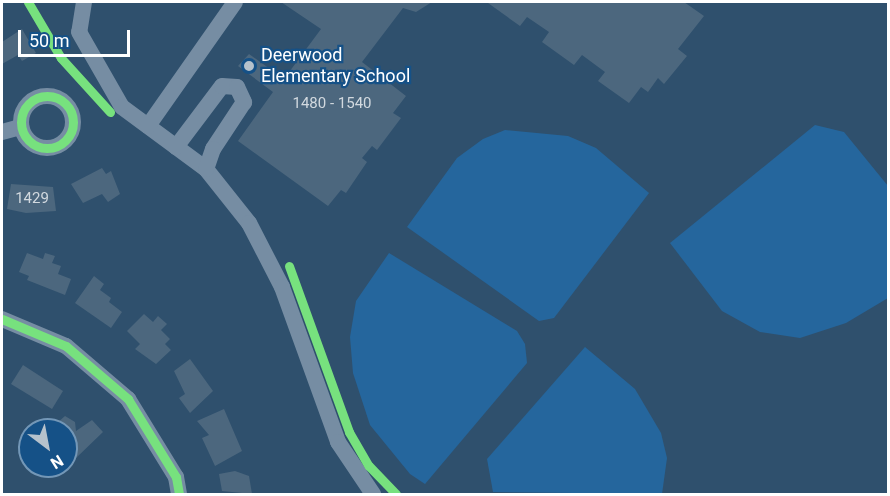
<!DOCTYPE html>
<html>
<head>
<meta charset="utf-8">
<style>
	body { margin:0 }
	#map { position:relative; width:890px; height:496px; overflow:hidden; background:#2f506d; font-family:Roboto,sans-serif }
	div>[style] { position:absolute }
	.green>* { inset:0; background:#25669d }
	.building>* { inset:0; background:#4c677e }
	.minor>* { height:16px; margin:-8px; padding:0 8px; transform-origin:8px; border-radius:8px; background:#768da3 }
	.minor>.ring { margin:-8px; padding:0; box-sizing:content-box; background:none; border:16px solid #768da3; border-radius:50% }
	.cycleway>* { height:9px; margin:-4.5px; padding:0 4.5px; transform-origin:4.5px; border-radius:4.5px; background:#77e17e }
	.cycleway>.ring { margin:-4.5px; padding:0; box-sizing:content-box; background:none; border:9px solid #77e17e; border-radius:50% }
	.dots>* { width:16px; height:16px; translate:-50% -50%; box-sizing:border-box; border:3px solid #155187; border-radius:50% }
	span { translate:-50% -50%; white-space:nowrap; text-align:center; line-height:1.15; -webkit-text-stroke:4.5px #155187; paint-order:stroke }
	.number-label { font-size:15px; color:#d2d9df }
	.number-label span { -webkit-text-stroke-width:0 }
	.poi-label { font-size:18px; color:#fff }
	.left { translate:0 -50%; text-align:left }
	.frame { position:absolute; inset:0; border:3px solid #fff; pointer-events:none }
	.north { position:absolute; left:18px; top:418px; width:60px; height:60px; box-sizing:border-box; background:#155187; border:2px solid #7397b7; border-radius:50%; rotate:148deg; font-size:16px; font-weight:700; line-height:24px; text-align:center; color:#fff }
	.north::after { content:''; display:block; margin:auto; width:21px; height:27px; background:#b6c2cc; clip-path:polygon(50% 0,100% 100%,50% 72%,0 100%) }
	.scale { position:absolute; left:18px; top:30px; width:112px; height:27px; box-sizing:border-box; border:3px solid #fff; border-top:0; padding-left:8px; font-size:18px; line-height:21px; white-space:nowrap; color:#fff; -webkit-text-stroke:4px #155187; paint-order:stroke }
</style>
</head>
<body>
<div id="map">
	<div class="green">
		<div style="clip-path:polygon(815px 125px,844px 132px,888px 186px,888px 298px,846px 323px,800px 338px,760px 332px,722px 311px,670px 243px)"></div>
		<div style="clip-path:polygon(505px 130px,568px 136px,596px 148px,649px 193px,554px 318px,539px 321px,407px 227px,457px 158px,483px 139px)"></div>
		<div style="clip-path:polygon(389px 253px,517px 331px,525px 344px,527px 363px,425px 484px,410px 474px,370px 425px,353px 373px,350px 337px,356px 301px)"></div>
		<div style="clip-path:polygon(585px 347px,635px 389px,661px 433px,667px 458px,662px 494px,493px 492px,487px 459px)"></div>
	</div>
	<div class="building">
		<div style="clip-path:polygon(281px 2px,432px 2px,416px 12px,403px 8px,362px 62px,406px 96px,393px 113px,401px 118px,377px 150px,372px 146px,362px 158px,367px 162px,346px 193px,341px 190px,328px 206px,238px 141px,273px 92px,238px 66px,249px 54px,284px 79px,321px 29px)"></div>
		<div style="clip-path:polygon(684px 2px,704px 16px,678px 49px,687px 56px,664px 84px,658px 78px,648px 92px,641px 87px,629px 103px,598px 81px,605px 72px,582px 55px,574px 65px,542px 42px,549px 32px,527px 17px,520px 26px,488px 3px)"></div>
		<div style="clip-path:polygon(22px 29px,36px 53px,22px 61px,18px 55px,2px 64px,2px 42px)"></div>
		<div style="clip-path:polygon(102px 168px,106px 174px,111px 171px,120px 194px,108px 202px,102px 194px,83px 203px,71px 184px)"></div>
		<div style="clip-path:polygon(11px 184px,53px 187px,56px 211px,26px 213px,7px 209px)"></div>
		<div style="clip-path:polygon(27px 253px,43px 259px,45px 253px,55px 256px,52px 263px,61px 266px,58px 274px,71px 279px,65px 295px,27px 280px,29px 276px,19px 272px)"></div>
		<div style="clip-path:polygon(94px 276px,104px 284px,100px 290px,111px 298px,109px 302px,122px 312px,111px 328px,75px 303px)"></div>
		<div style="clip-path:polygon(144px 314px,153px 322px,158px 316px,167px 324px,161px 330px,170px 339px,165px 344px,171px 350px,156px 364px,135px 349px,140px 344px,127px 331px)"></div>
		<div style="clip-path:polygon(190px 359px,213px 391px,190px 413px,179px 398px,185px 394px,174px 371px)"></div>
		<div style="clip-path:polygon(23px 365px,63px 391px,52px 409px,11px 384px)"></div>
		<div style="clip-path:polygon(224px 409px,242px 451px,215px 466px,202px 438px,209px 435px,197px 421px)"></div>
		<div style="clip-path:polygon(65px 416px,75px 422px,76px 431px,92px 420px,103px 432px,75px 459px,66px 449px,66px 430px,49px 430px)"></div>
		<div style="clip-path:polygon(235px 471px,249px 476px,252px 494px,222px 491px,219px 474px)"></div>
	</div>
	<div class="minor">
		<div style="left:84px;top:2px;width:30px;rotate:99deg"></div>
		<div style="left:79px;top:32px;width:86px;rotate:60.2deg"></div>
		<div style="left:122px;top:107px;width:104px;rotate:36.4deg"></div>
		<div style="left:206px;top:169px;width:69px;rotate:51.5deg"></div>
		<div style="left:249px;top:223px;width:72px;rotate:62.7deg"></div>
		<div style="left:282px;top:287px;width:165px;rotate:70.1deg"></div>
		<div style="left:338px;top:442px;width:63px;rotate:56.1deg"></div>
		<div class="ring" style="left:21px;top:96px;width:36px;height:36px"></div>
		<div style="left:148px;top:126px;width:151px;rotate:-54.9deg"></div>
		<div style="left:2px;top:132px;width:20px;rotate:-15deg"></div>
		<div style="left:176px;top:147px;width:76px;rotate:-53deg"></div>
		<div style="left:222px;top:86px;width:15px;rotate:4deg"></div>
		<div style="left:237px;top:87px;width:17px;rotate:65deg"></div>
		<div style="left:244px;top:102px;width:56px;rotate:123.4deg"></div>
		<div style="left:213px;top:149px;width:21px;rotate:109deg"></div>
		<div style="left:2px;top:319px;width:69px;rotate:22.9deg"></div>
		<div style="left:66px;top:346px;width:82px;rotate:40.5deg"></div>
		<div style="left:128px;top:399px;width:92px;rotate:58.4deg"></div>
		<div style="left:176px;top:477px;width:17px;rotate:80deg"></div>
	</div>
	<div class="cycleway">
		<div style="left:28px;top:2px;width:65px;rotate:59.5deg"></div>
		<div style="left:61px;top:58px;width:73px;rotate:47.8deg"></div>
		<div class="ring" style="left:21px;top:96px;width:43px;height:43px"></div>
		<div style="left:289px;top:266px;width:177px;rotate:70.1deg"></div>
		<div style="left:349px;top:432px;width:39px;rotate:60deg"></div>
		<div style="left:369px;top:466px;width:39px;rotate:46deg"></div>
		<div style="left:2px;top:319px;width:69px;rotate:22.9deg"></div>
		<div style="left:66px;top:346px;width:82px;rotate:40.5deg"></div>
		<div style="left:128px;top:399px;width:92px;rotate:58.4deg"></div>
		<div style="left:176px;top:477px;width:17px;rotate:80deg"></div>
	</div>
	<div class="dots">
		<div style="left:249px;top:66px;background:#b6c2cc"></div>
	</div>
	<div class="number-label">
		<span style="left:332px;top:104px">1480 - 1540</span>
		<span style="left:32px;top:199px">1429</span>
	</div>
	<div class="poi-label">
		<span class="left" style="left:261px;top:66px">Deerwood<br>Elementary School</span>
	</div>
	<div class="frame"></div>
	<div class="north">N</div>
	<div class="scale">50 m</div>
</div>
</body>
</html>
